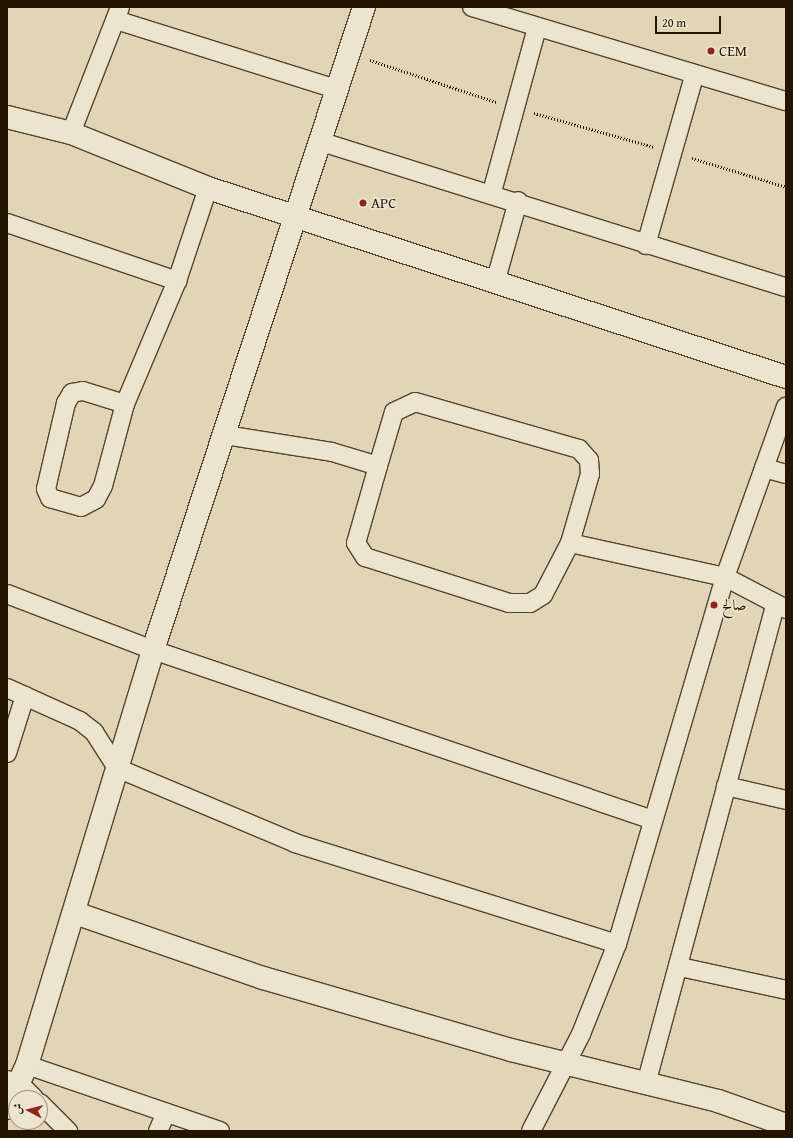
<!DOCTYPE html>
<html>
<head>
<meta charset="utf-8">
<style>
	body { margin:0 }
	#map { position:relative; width:793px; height:1138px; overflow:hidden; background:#e1d5b5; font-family:"Gentium Book Plus",Amiri,serif }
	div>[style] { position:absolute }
	.path>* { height:2.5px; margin-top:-1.25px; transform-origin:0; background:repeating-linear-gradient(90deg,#231500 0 1px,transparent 0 3px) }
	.roads { filter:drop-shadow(1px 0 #52452d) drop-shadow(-1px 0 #52452d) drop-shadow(0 1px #52452d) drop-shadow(0 -1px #52452d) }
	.minor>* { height:18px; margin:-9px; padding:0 9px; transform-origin:9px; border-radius:9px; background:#ece4cf }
	.tertiary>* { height:22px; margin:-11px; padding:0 11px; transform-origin:11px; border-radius:11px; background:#ece4cf }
	.dots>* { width:11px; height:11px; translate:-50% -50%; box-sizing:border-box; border:2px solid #ece4cf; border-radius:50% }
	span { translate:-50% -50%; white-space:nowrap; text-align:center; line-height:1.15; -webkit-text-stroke:3.5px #ece4cf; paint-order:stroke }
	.poi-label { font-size:15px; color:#231500 }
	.left { translate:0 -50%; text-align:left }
	.frame { position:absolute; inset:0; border:8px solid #231500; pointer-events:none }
	.north { position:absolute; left:8px; top:1090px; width:40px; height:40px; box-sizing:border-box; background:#ece4cf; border:1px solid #9c917c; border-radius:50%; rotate:277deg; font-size:11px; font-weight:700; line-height:16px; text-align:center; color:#231500 }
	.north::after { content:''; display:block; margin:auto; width:14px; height:18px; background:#8f2418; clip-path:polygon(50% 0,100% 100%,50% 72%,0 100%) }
	.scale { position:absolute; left:655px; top:16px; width:66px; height:18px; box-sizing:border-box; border:2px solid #231500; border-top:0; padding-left:5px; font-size:12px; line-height:14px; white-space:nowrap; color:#231500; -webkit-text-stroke:3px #ece4cf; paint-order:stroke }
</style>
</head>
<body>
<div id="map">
	<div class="path">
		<div style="left:370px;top:60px;width:133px;rotate:18.4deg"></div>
		<div style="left:534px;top:113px;width:125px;rotate:15.8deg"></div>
		<div style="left:692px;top:158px;width:98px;rotate:17.1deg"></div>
	</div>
	<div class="roads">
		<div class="minor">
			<div style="left:472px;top:7px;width:328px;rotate:16.7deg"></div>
			<div style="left:116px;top:20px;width:231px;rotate:17.4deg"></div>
			<div style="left:71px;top:133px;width:135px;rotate:-68.7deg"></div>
			<div style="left:322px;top:142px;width:486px;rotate:17.4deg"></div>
			<div style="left:492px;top:192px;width:170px;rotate:-74.7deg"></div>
			<div style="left:7px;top:223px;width:180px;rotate:18.8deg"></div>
			<div style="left:646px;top:245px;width:176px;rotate:-74.1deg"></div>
			<div style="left:495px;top:283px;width:85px;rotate:-74.3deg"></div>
			<div style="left:125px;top:404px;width:44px;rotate:-162.8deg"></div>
			<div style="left:83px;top:391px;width:11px;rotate:170deg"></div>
			<div style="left:72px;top:393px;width:12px;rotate:121deg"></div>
			<div style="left:66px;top:403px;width:88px;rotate:103.1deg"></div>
			<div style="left:46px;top:489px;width:10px;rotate:66deg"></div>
			<div style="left:50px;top:498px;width:32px;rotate:16deg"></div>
			<div style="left:81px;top:507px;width:17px;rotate:-28deg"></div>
			<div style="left:96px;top:499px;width:15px;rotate:-62deg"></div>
			<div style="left:103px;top:486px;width:85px;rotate:-75deg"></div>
			<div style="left:125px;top:404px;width:134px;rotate:-67.1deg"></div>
			<div style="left:177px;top:281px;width:98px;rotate:-71.6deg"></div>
			<div style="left:225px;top:435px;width:108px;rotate:9deg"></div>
			<div style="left:332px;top:452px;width:48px;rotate:16.9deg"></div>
			<div style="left:378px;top:466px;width:56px;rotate:-73.5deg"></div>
			<div style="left:394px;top:412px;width:23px;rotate:-25deg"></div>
			<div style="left:415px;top:402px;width:171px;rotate:16deg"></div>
			<div style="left:579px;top:449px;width:15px;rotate:48deg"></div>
			<div style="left:589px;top:460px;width:14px;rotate:86deg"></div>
			<div style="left:590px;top:474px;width:72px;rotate:106.2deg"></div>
			<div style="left:570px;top:543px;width:159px;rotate:12.4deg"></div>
			<div style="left:725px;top:577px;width:69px;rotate:27.7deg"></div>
			<div style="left:378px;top:466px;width:80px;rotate:105.9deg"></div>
			<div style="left:356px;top:543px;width:17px;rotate:57deg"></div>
			<div style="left:365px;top:557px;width:151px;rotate:17.7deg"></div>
			<div style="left:509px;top:603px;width:21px"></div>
			<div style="left:530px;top:603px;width:15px;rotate:-32deg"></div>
			<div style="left:543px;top:595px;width:59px;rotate:-62.6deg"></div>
			<div style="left:764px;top:468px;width:23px;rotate:15deg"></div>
			<div style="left:7px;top:594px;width:156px;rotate:21deg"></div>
			<div style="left:153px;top:650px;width:528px;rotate:18.78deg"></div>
			<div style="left:7px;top:688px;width:80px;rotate:24.3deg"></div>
			<div style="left:80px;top:721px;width:18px;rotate:38deg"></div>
			<div style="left:94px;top:732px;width:43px;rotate:57.4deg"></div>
			<div style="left:117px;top:768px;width:193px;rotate:22.8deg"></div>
			<div style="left:295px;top:843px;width:337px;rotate:17.4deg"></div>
			<div style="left:7px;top:753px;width:60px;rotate:-72.5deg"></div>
			<div style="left:726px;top:786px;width:62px;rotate:13.1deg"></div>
			<div style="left:680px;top:967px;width:108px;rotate:12.2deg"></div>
			<div style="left:27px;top:1065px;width:204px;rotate:18.9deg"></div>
			<div style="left:7px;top:1080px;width:12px;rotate:14deg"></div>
			<div style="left:19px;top:1083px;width:21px;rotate:45deg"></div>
			<div style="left:646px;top:1084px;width:495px;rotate:-74.9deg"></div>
			<div style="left:40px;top:1103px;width:40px;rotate:45deg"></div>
			<div style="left:158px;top:1131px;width:20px;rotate:-66deg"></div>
			<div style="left:531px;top:1131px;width:109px;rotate:-62.7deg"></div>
			<div style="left:581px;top:1034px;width:97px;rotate:-68.2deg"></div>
			<div style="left:617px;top:944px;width:383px;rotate:-73.6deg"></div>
			<div style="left:725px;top:577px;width:181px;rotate:-70.3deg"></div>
		</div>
		<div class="tertiary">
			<div style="left:7px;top:117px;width:66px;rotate:14deg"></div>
			<div style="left:71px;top:133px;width:148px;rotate:21.9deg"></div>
			<div style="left:208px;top:188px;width:608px;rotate:18.11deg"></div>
			<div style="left:75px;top:913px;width:199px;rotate:19.1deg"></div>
			<div style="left:263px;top:978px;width:258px;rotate:16.2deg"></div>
			<div style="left:511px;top:1050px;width:213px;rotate:13.8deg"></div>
			<div style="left:718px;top:1101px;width:72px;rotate:19.4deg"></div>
			<div style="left:7px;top:1108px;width:47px;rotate:-65.1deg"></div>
			<div style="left:27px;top:1065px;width:434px;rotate:-73.1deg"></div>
			<div style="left:153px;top:650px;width:677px;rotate:-71.83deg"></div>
		</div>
	</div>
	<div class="dots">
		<div style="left:711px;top:51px;background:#8f2418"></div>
		<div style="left:363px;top:203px;background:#8f2418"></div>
		<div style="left:714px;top:605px;background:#8f2418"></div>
	</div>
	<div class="poi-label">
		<span class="left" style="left:719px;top:51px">CEM</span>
		<span class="left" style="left:371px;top:203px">APC</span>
		<span class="left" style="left:722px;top:605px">صالح</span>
	</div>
	<div class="frame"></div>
	<div class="north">ش</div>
	<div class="scale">20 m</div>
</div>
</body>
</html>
